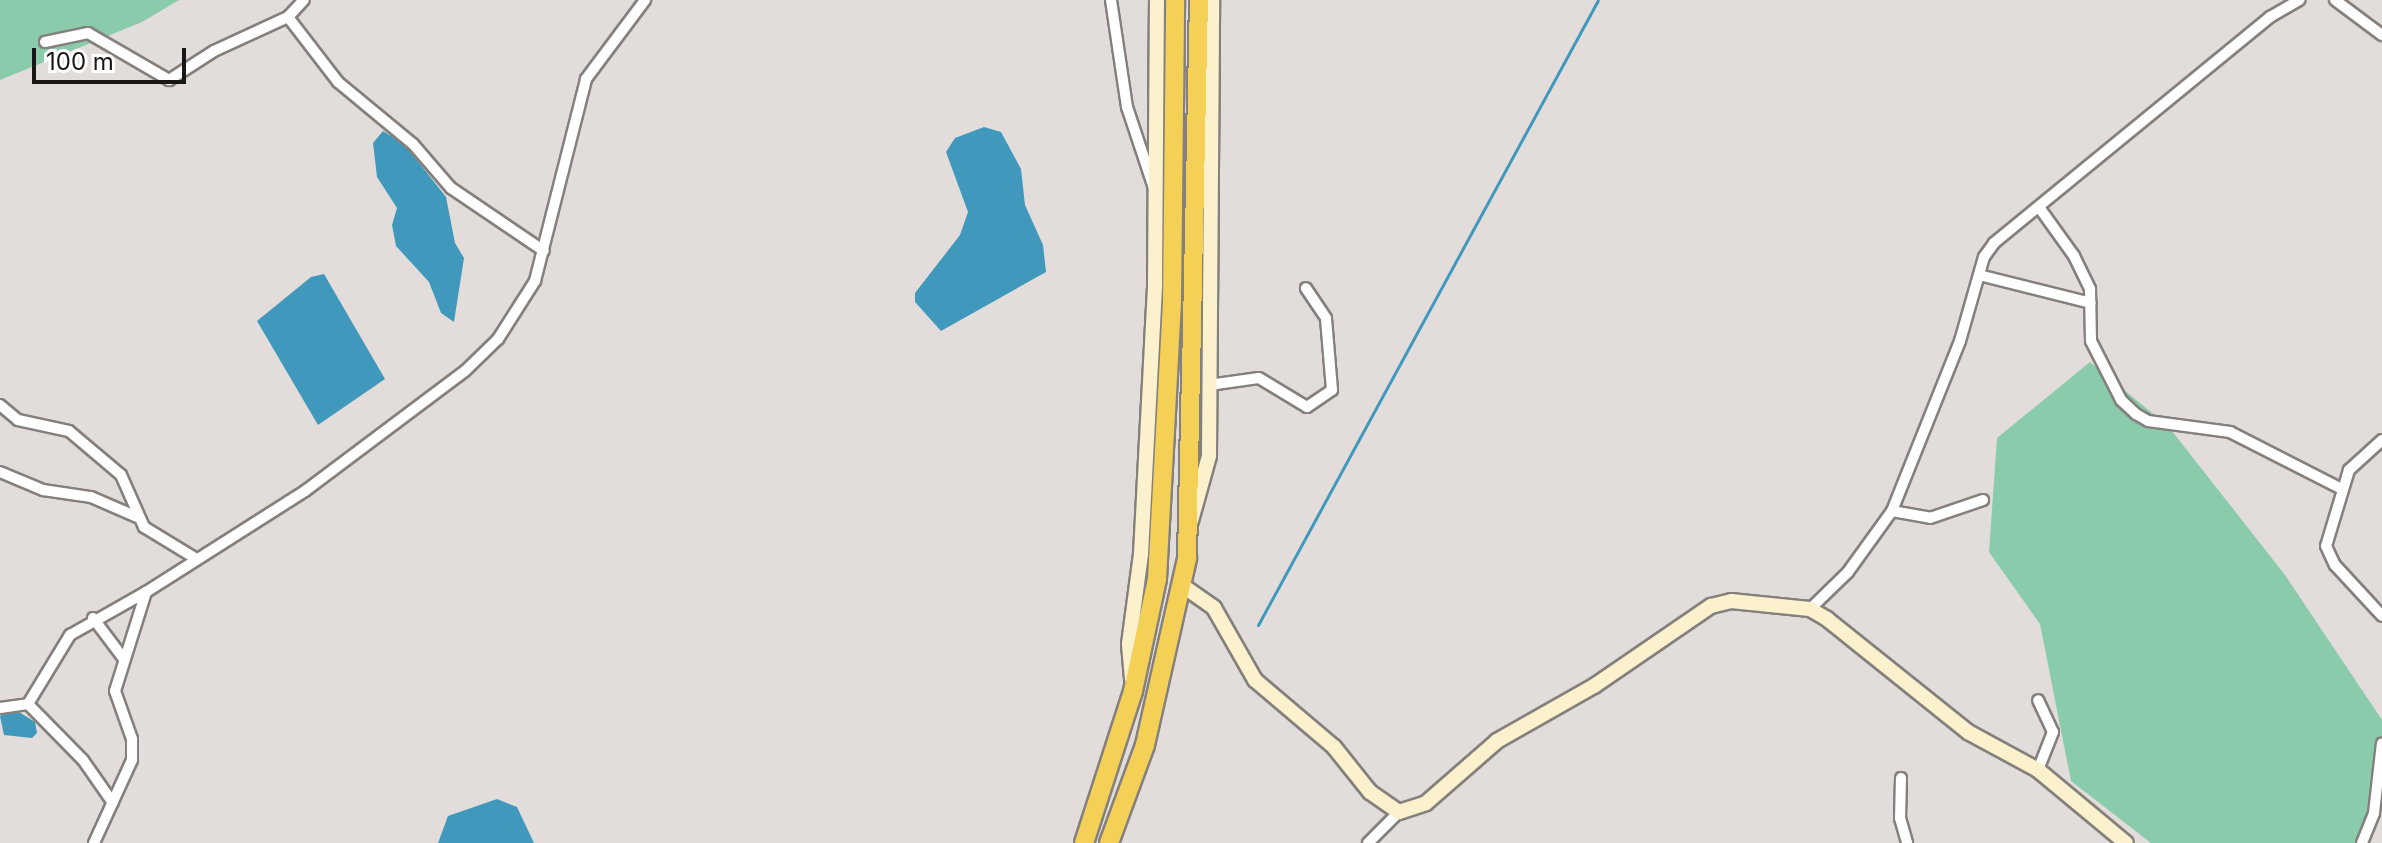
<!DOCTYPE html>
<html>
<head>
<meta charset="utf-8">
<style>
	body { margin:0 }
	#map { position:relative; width:2382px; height:843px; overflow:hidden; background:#e2ddda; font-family:Inter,sans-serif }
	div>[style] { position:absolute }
	.green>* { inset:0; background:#89cbaa }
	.water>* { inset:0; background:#4099bc }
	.stream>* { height:3px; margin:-1.5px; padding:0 1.5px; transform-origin:1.5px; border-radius:1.5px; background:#4099bc }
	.roads { filter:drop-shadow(2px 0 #84807d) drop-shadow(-2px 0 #84807d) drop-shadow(0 2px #84807d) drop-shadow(0 -2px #84807d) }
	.street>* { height:10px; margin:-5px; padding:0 5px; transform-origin:5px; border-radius:5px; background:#fff }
	.secondary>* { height:14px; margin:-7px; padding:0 7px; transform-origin:7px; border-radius:7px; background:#fcf1cd }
	.highway>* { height:18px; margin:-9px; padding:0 9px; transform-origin:9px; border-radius:9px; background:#f4d057 }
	span { translate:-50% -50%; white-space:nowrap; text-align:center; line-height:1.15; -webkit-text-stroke:6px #fff; paint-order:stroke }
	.scale { position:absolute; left:32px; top:48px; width:154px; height:36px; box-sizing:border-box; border:4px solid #191716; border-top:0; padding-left:10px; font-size:24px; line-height:28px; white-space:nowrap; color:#191716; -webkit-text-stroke:6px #fff; paint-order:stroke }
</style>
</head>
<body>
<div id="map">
	<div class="green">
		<div style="clip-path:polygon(0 0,179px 0,142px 22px,0 80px)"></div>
		<div style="clip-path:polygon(2090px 362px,2168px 426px,2285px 575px,2382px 720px,2382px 799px,2368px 843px,2151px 843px,2071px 781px,2040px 624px,1989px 552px,1997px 438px)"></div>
	</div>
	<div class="water">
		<div style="clip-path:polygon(984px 127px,1001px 132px,1021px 169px,1025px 205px,1043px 245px,1046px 272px,941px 331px,915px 302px,915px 293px,960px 235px,968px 212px,946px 152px,955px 138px)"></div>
		<div style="clip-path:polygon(383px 131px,405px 145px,446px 197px,455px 243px,464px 258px,454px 322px,441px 313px,429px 282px,396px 246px,392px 225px,397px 208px,377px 177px,373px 143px)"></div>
		<div style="clip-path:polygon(324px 274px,385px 379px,318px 425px,257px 321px,311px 277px)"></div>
		<div style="clip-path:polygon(6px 712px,19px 712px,35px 722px,37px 733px,32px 738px,4px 735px,0 716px)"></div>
		<div style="clip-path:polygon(497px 799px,517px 807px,534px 843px,438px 843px,448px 816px)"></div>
	</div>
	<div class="stream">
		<div style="left:1258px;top:625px;width:711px;rotate:-61.45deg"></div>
	</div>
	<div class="roads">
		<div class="street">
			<div style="left:1111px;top:0;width:108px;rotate:81.5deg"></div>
			<div style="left:1127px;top:107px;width:85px;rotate:71.6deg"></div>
			<div style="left:2335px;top:0;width:59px;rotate:36.7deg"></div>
			<div style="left:288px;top:17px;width:82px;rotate:52.4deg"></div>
			<div style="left:338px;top:82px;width:97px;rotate:39.6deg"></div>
			<div style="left:413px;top:144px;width:58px;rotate:49.2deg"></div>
			<div style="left:451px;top:188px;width:112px;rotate:34.1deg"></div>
			<div style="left:45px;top:42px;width:44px;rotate:-11.8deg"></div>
			<div style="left:88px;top:33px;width:94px;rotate:30.1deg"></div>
			<div style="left:169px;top:80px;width:54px;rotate:-32.8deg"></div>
			<div style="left:214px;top:51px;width:81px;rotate:-24.7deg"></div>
			<div style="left:288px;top:17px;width:23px;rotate:-47deg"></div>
			<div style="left:2041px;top:210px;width:57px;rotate:54.3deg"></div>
			<div style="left:2074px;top:256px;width:37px;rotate:64deg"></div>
			<div style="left:2090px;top:289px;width:52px;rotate:88.9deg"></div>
			<div style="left:2091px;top:341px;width:66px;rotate:63deg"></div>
			<div style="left:2121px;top:400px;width:21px;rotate:43deg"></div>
			<div style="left:2136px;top:414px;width:14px;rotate:30deg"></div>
			<div style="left:2148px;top:421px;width:83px;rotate:7.6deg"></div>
			<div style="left:2230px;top:432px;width:123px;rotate:27deg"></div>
			<div style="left:1979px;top:275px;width:115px;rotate:14deg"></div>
			<div style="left:1209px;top:385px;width:50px;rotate:-8deg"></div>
			<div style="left:1259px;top:378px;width:56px;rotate:31.1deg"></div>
			<div style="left:1307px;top:407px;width:30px;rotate:-34deg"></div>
			<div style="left:1332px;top:390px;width:72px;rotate:-94.8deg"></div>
			<div style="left:1326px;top:318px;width:36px;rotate:-124deg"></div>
			<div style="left:0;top:405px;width:23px;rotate:40deg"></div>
			<div style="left:18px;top:420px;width:52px;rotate:12.2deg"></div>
			<div style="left:69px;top:431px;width:68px;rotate:40.2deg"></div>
			<div style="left:121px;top:475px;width:57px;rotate:66.1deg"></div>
			<div style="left:144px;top:527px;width:60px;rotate:31.3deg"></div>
			<div style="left:2382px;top:440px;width:45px;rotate:137.7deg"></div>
			<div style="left:2349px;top:470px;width:79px;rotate:106.8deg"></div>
			<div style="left:2326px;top:546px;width:21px;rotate:65deg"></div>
			<div style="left:2335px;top:565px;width:69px;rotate:47.3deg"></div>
			<div style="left:0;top:472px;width:47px;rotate:22.7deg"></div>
			<div style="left:43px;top:490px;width:49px;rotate:8.3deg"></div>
			<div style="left:91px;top:497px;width:50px;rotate:23.5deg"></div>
			<div style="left:1892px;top:511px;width:39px;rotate:10deg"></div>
			<div style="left:1930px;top:518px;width:56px;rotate:-18.8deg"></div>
			<div style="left:1810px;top:609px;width:53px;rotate:-44.2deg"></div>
			<div style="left:1848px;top:572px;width:75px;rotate:-54.2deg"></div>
			<div style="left:1892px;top:511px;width:183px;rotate:-68.2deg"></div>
			<div style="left:1960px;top:341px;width:87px;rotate:-74.1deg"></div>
			<div style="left:1984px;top:257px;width:17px;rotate:-54deg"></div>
			<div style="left:1994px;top:243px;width:357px;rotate:-39.3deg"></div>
			<div style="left:2270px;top:17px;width:34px;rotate:-30deg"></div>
			<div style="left:93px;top:618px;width:51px;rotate:52.9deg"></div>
			<div style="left:28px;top:704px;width:81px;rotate:-58.7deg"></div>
			<div style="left:70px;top:635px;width:87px;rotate:-29.5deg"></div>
			<div style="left:0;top:708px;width:28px;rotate:-8deg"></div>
			<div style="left:28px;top:704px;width:78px;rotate:45.5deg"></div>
			<div style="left:83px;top:760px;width:52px;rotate:55.1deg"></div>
			<div style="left:2038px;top:770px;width:41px;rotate:-68.5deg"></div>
			<div style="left:2053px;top:732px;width:35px;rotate:-115deg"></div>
			<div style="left:1901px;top:778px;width:40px;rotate:91.4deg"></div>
			<div style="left:1900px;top:818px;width:26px;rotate:74deg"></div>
			<div style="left:94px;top:843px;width:91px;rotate:-65.4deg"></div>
			<div style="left:132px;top:760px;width:21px;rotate:-90deg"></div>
			<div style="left:132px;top:739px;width:51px;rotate:-109.5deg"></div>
			<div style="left:115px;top:691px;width:104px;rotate:-72.6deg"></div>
			<div style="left:146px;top:592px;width:188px;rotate:-32.4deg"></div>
			<div style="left:305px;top:491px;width:200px;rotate:-36.9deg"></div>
			<div style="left:465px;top:371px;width:46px;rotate:-44.1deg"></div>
			<div style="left:498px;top:339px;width:69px;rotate:-57.5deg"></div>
			<div style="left:535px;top:281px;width:208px;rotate:-75.8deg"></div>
			<div style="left:586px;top:79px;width:99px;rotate:-53.2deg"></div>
			<div style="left:1368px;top:843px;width:44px;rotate:-45deg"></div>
			<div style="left:2362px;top:843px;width:32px;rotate:-68deg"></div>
			<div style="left:2374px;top:813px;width:70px;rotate:-83.5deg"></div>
		</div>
		<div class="secondary">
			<div style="left:1191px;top:521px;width:67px;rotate:-74.5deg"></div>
			<div style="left:1209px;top:456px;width:456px;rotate:-89.6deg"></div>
			<div style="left:1183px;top:586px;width:38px;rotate:35deg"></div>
			<div style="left:1214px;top:608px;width:83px;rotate:60.3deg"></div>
			<div style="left:1255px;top:680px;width:104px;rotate:40.3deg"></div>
			<div style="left:1334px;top:747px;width:58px;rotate:51.3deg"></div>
			<div style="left:1370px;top:792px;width:35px;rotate:35deg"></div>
			<div style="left:1399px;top:812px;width:28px;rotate:-18deg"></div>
			<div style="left:1426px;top:803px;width:94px;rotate:-41.1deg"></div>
			<div style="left:1497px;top:741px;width:112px;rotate:-29.6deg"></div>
			<div style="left:1594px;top:686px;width:142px;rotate:-34.4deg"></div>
			<div style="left:1711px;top:606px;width:21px;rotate:-14deg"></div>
			<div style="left:1731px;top:601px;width:79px;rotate:5.8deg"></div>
			<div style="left:1810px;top:609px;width:20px;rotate:30deg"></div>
			<div style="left:1827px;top:619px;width:181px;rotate:38.7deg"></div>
			<div style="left:1968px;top:732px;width:80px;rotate:28.5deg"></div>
			<div style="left:2038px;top:770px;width:114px;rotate:39.7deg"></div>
			<div style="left:1132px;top:679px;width:35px;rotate:-95deg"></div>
			<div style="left:1129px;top:644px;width:91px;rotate:-82.4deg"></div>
			<div style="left:1141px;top:554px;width:271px;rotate:-87deg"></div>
			<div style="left:1155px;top:283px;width:283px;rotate:-89.6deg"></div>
		</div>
		<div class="highway">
			<div style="left:1084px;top:843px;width:160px;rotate:-72.1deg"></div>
			<div style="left:1133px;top:691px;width:115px;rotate:-77.9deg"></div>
			<div style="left:1157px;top:579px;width:278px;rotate:-86.9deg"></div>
			<div style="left:1172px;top:301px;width:301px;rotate:-89.4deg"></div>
			<div style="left:1109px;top:843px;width:104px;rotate:-69.8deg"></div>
			<div style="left:1145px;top:745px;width:192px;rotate:-77.3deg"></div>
			<div style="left:1187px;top:558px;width:558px;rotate:-88.77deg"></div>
		</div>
	</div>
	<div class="scale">100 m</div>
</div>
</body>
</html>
